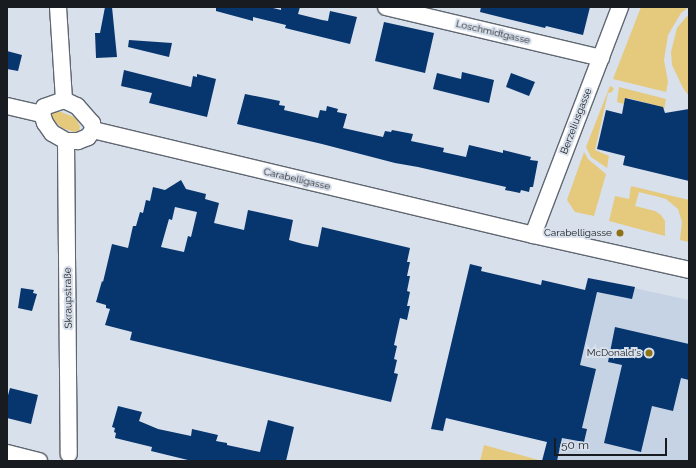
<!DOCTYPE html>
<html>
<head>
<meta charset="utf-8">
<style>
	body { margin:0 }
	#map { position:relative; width:696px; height:468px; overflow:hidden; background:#d8e0ec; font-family:Raleway,sans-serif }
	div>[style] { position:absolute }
	.built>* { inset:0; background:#c6d3e5 }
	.green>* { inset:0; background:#e5c97d }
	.building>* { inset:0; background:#07356e }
	.roads { filter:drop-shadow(1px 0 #606771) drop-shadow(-1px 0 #606771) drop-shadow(0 1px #606771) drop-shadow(0 -1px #606771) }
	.minor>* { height:16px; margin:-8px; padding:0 8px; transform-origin:8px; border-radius:8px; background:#fff }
	.dots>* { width:11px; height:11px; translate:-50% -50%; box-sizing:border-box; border:2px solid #d8e0ec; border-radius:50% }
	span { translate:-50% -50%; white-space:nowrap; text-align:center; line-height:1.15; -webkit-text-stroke:4px #d8e0ec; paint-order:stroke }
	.street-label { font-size:10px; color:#181b1f }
	.poi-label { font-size:10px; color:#181b1f }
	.right { translate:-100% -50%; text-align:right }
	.frame { position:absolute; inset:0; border:8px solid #181b1f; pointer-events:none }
	.scale { position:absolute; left:554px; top:438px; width:113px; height:18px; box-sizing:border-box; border:2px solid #181b1f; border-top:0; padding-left:5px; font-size:12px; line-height:14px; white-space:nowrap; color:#181b1f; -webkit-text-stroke:3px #d8e0ec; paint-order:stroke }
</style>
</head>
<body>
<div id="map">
	<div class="built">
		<div style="clip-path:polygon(588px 278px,689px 300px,689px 461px,542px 461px)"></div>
	</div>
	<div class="green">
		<div style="clip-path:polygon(641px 7px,689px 7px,681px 13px,668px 35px,664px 60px,668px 82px,666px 92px,613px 79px)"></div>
		<div style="clip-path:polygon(687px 16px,689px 18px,689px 96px,683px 88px,672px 65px,671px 52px,677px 28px)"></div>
		<div style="clip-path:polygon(610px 86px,614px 88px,612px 92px,608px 93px,595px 150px,609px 156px,607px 168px,591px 157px,586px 147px)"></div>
		<div style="clip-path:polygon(619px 87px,666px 99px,664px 110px,662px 107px,628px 98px,625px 100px,624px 104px,617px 102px)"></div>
		<div style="clip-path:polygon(53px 112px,61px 112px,74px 117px,78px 122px,80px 127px,79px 131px,74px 132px,62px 128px,50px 117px)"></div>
		<div style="clip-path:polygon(584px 152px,588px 159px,606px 174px,594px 216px,575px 212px,567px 200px)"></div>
		<div style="clip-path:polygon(631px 186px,689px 200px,689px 242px,680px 240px,682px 222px,678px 209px,666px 199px,659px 197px,639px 192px,635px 206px,655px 211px,661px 215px,665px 221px,665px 236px,609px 221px,615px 196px,629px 199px)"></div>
		<div style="clip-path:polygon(484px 445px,542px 461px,480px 461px)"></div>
	</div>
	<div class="building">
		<div style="clip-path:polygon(105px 7px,112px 7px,117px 57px,96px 58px,95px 33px,100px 33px)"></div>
		<div style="clip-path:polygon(216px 7px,269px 7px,281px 10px,281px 7px,300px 7px,298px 14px,322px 20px,328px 21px,330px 11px,357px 17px,350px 44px,285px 28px,286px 25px,253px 17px,253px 21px,216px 11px)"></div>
		<div style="clip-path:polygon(481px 7px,590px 7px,583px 35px,546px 26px,545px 28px,480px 12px)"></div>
		<div style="clip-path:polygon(384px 22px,434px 33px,425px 73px,375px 61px)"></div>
		<div style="clip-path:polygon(129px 40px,172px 43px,169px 57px,128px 47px)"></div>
		<div style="clip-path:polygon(7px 51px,22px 55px,18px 71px,7px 69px)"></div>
		<div style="clip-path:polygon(124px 70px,191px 87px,193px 76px,197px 77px,197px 74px,216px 79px,207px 117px,149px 103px,152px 93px,121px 86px)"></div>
		<div style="clip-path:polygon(462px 72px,494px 80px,489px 103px,433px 89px,437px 73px,461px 79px)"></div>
		<div style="clip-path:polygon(511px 73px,535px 82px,529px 96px,506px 87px)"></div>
		<div style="clip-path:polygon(245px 94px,280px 101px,279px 105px,285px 106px,284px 110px,318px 118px,320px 110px,326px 111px,327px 106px,338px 109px,337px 112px,347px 114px,343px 128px,383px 137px,385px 131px,391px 132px,392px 130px,413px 134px,411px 141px,444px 148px,443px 152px,466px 157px,469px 145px,503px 153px,503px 150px,531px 157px,530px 160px,538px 161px,533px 187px,530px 187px,529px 192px,521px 190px,520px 193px,505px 190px,506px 187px,418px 167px,395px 163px,322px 144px,237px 124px)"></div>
		<div style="clip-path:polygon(625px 98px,663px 107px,665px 113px,689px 109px,689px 181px,623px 165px,625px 156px,597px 149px,606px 110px,622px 114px)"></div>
		<div style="clip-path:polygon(evenodd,181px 180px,186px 189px,206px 194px,205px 199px,219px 203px,214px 223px,244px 230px,248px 210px,293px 220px,289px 240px,303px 244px,318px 247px,322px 227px,410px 248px,407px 262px,410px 262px,407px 276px,410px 276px,407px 291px,410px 292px,407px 306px,410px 306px,407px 320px,400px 318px,394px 345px,397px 346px,394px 359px,397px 360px,394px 373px,398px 374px,391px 402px,130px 340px,132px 332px,105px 325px,110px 309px,106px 308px,106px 305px,96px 302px,102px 281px,103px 282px,112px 244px,128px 248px,133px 226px,136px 226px,140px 212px,143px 213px,146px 200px,150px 201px,153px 187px,165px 190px,181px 180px,175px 207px,197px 212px,191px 237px,188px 236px,184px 252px,161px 247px,169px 219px,172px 220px,175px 207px)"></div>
		<div style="clip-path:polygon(470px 264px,482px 267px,481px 271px,541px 285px,542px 280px,585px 290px,588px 278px,635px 287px,632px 299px,597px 292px,580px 365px,596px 369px,582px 428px,587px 429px,584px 442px,562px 438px,557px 461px,542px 461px,547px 442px,446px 418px,443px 431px,431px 429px)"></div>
		<div style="clip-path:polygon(21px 288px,34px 290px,33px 293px,37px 294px,32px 311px,18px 308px)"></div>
		<div style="clip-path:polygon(615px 327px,689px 344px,689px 380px,681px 378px,673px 411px,652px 406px,641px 452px,604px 443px,622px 365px,608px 362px)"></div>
		<div style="clip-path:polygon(10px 388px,38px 395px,31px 424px,7px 418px,7px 399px)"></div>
		<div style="clip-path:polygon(118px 406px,142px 412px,139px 421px,158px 429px,191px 436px,192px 429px,218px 435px,216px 441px,227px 443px,227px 445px,260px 452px,268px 420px,294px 427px,286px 461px,192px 461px,151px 451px,152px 447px,115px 438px,116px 433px,114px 432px,115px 428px,112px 427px)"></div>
	</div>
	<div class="roads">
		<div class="minor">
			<div style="left:58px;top:7px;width:93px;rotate:86.3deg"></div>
			<div style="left:386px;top:7px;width:221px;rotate:13.3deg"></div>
			<div style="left:64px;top:100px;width:14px;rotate:25deg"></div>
			<div style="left:77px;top:106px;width:23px;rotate:49deg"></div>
			<div style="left:92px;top:123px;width:7px;rotate:82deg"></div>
			<div style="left:93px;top:130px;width:9px;rotate:126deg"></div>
			<div style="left:88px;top:137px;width:11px;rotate:158deg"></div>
			<div style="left:78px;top:141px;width:12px;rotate:180deg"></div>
			<div style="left:66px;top:141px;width:16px;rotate:-150deg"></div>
			<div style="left:52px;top:133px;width:12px;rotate:-125deg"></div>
			<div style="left:45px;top:123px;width:9px;rotate:-108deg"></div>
			<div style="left:42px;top:114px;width:7px;rotate:-74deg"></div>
			<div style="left:44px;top:107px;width:21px;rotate:-19deg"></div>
			<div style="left:7px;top:106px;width:36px;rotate:13deg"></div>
			<div style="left:93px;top:130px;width:452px;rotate:13.4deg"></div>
			<div style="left:533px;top:235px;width:160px;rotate:12.6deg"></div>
			<div style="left:66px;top:141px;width:313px;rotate:89.5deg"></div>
			<div style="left:533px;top:235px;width:244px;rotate:-69.1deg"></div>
			<div style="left:7px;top:453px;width:33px;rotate:14deg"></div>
		</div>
	</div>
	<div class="dots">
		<div style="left:620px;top:233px;background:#8e7216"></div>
		<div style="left:649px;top:353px;background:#8e7216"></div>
	</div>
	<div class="street-label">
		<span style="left:493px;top:32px;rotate:13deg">Loschmidtgasse</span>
		<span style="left:576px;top:121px;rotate:-69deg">Berzeliusgasse</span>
		<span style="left:297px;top:179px;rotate:13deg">Carabelligasse</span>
		<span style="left:68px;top:298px;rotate:-91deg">Skraupstraße</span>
	</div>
	<div class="poi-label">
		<span class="right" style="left:612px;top:233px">Carabelligasse</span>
		<span class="right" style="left:641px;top:353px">McDonald's</span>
	</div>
	<div class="frame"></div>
	<div class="scale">50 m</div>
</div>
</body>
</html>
